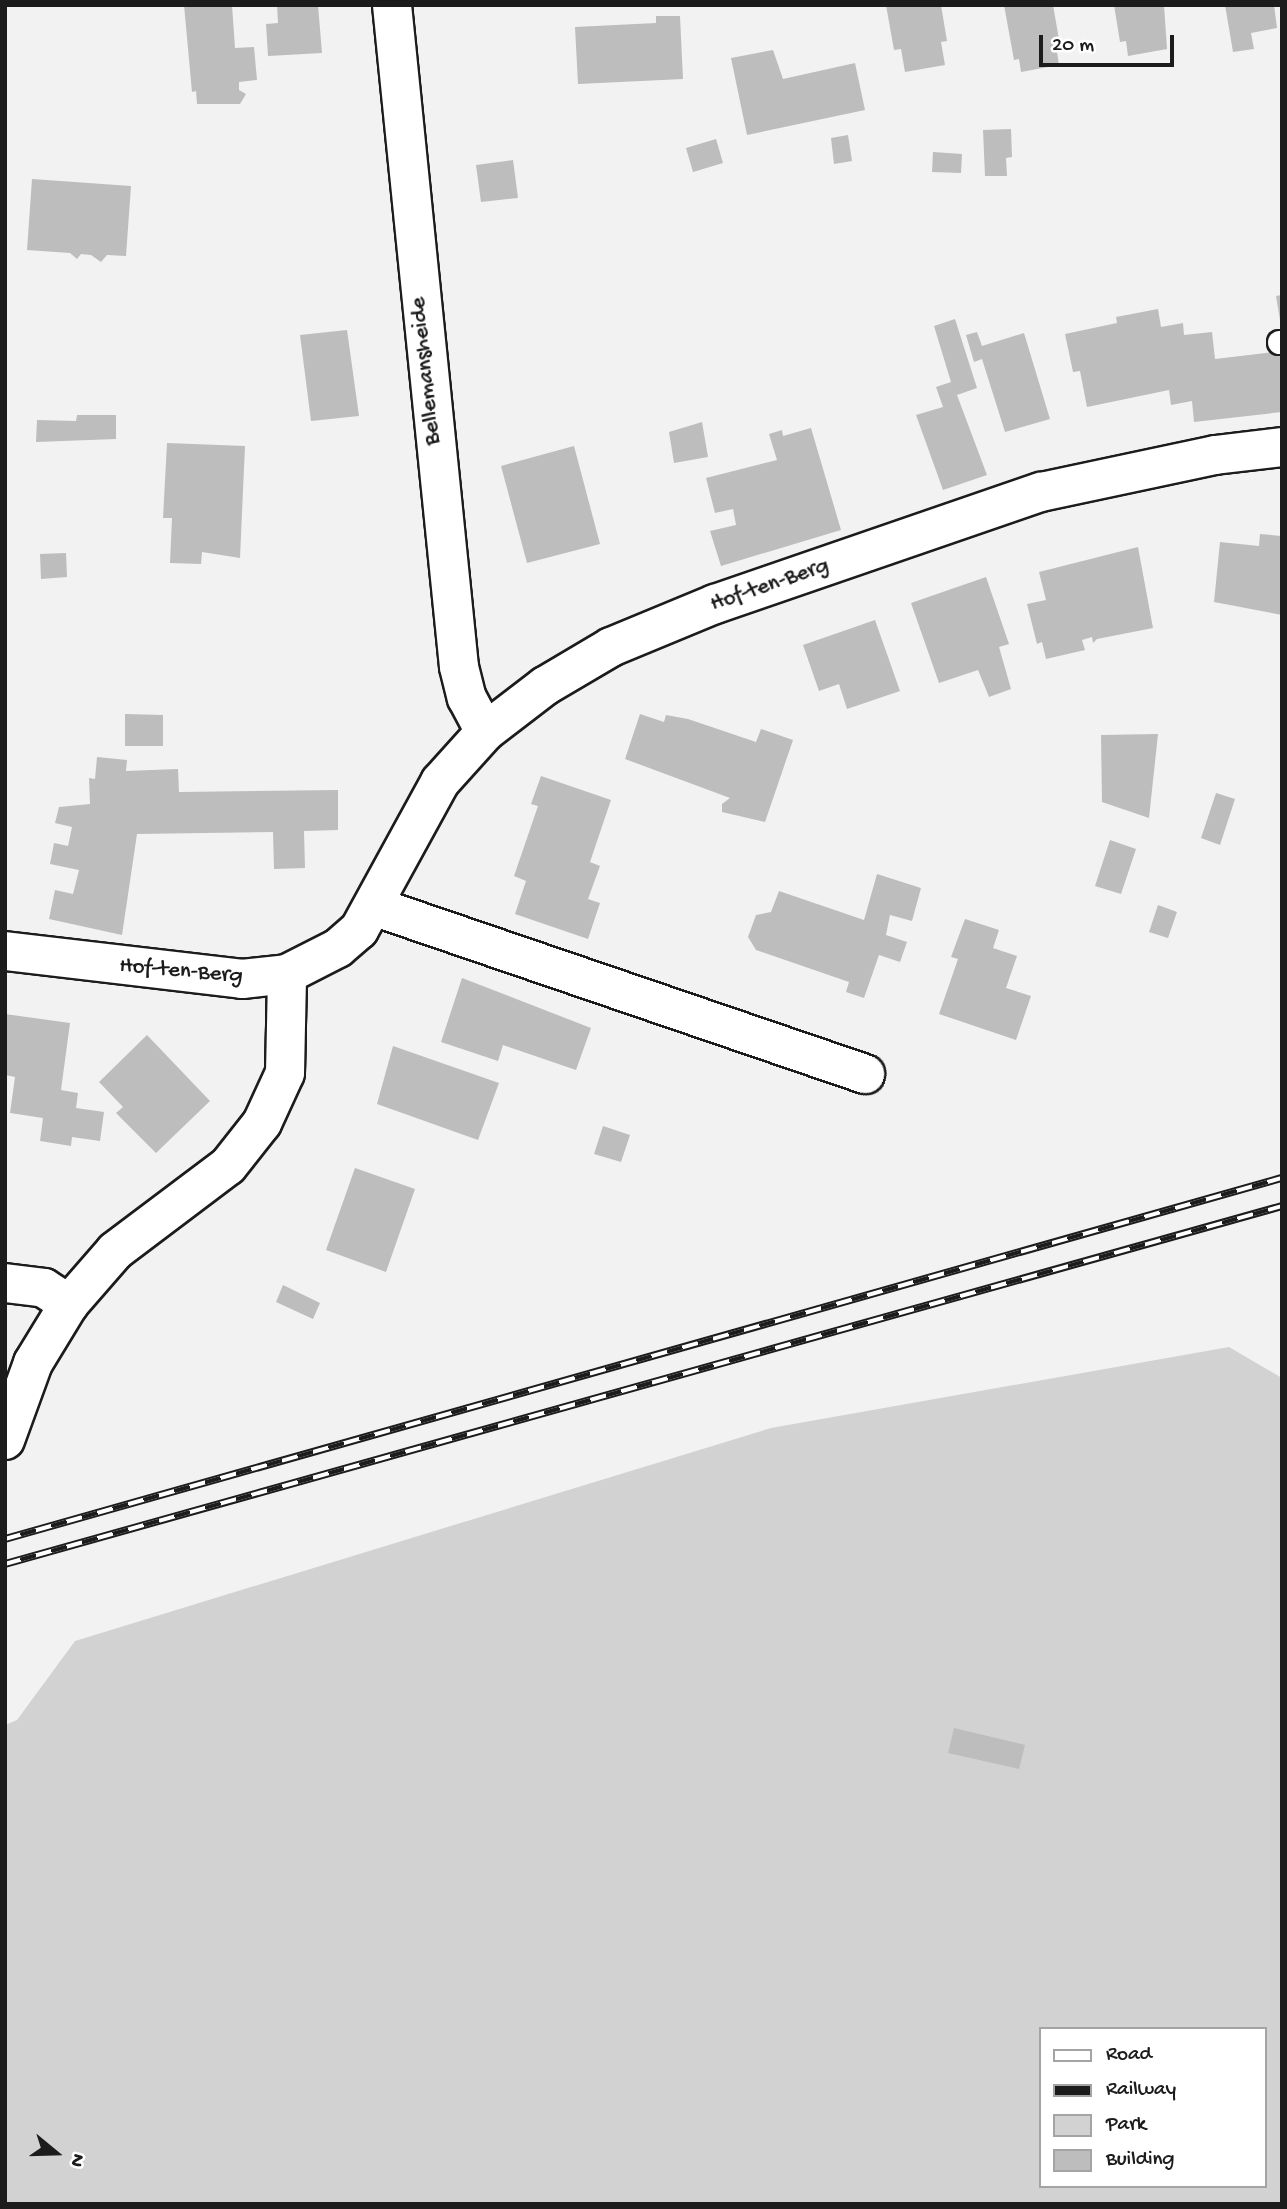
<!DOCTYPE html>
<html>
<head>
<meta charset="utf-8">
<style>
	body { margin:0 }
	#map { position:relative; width:1287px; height:2209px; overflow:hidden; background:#f2f2f2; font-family:"Gochi Hand",sans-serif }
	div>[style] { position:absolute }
	.green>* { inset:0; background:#d2d2d2 }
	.building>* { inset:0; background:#bdbdbd }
	.roads { filter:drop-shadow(2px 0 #1c1c1c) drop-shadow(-2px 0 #1c1c1c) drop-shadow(0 2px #1c1c1c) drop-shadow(0 -2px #1c1c1c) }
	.lane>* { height:23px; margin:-11.5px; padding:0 11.5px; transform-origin:11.5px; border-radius:11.5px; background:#fff }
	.street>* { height:38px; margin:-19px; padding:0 19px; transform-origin:19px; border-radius:19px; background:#fff }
	.rail>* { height:8px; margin-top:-4px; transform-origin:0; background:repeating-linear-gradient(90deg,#fff 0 16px,#1c1c1c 0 32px); box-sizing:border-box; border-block:2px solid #1c1c1c }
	span { translate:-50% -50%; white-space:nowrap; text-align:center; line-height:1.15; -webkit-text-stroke:5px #fff; paint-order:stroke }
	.street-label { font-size:23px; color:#1c1c1c }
	.frame { position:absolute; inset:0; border:7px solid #1c1c1c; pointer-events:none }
	.legend { position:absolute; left:1039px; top:2027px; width:228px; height:161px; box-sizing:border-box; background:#fff; border:2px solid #a4a4a4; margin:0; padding:9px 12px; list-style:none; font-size:21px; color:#1c1c1c }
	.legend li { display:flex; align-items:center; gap:14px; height:35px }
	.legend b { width:35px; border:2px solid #a4a4a4 }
	.north { position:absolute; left:21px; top:2118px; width:70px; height:70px; -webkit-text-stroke:5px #fff; paint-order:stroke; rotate:109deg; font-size:19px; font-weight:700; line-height:28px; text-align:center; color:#1c1c1c }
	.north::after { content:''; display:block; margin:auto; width:24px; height:32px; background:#1c1c1c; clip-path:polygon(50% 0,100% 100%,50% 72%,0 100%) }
	.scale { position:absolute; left:1039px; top:35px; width:135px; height:32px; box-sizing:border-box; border:4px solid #1c1c1c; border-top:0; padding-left:9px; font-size:21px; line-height:24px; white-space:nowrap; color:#1c1c1c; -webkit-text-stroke:5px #fff; paint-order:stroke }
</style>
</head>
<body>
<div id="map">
	<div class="green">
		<div style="clip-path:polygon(evenodd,1229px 1347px,1282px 1378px,1282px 2204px,5px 2204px,5px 1725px,17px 1720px,75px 1641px,771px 1428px,1229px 1347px,1040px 2029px,1264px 2029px,1264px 2186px,1040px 2186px,1040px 2029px)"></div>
	</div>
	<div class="building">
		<div style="clip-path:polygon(184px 5px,232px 5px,235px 48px,254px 47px,257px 80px,239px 82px,239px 90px,246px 94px,240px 104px,197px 104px,196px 91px,192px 92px)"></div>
		<div style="clip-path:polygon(277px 5px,318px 5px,322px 53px,268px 56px,266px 24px,278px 23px)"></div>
		<div style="clip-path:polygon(886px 5px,941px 5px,947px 41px,941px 42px,945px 65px,905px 72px,901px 49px,894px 50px)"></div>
		<div style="clip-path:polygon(1004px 5px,1053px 5px,1061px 51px,1057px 52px,1059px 65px,1021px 72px,1019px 59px,1014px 60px)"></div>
		<div style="clip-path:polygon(1114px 5px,1164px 5px,1167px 49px,1128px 56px,1126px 41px,1120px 42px)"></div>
		<div style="clip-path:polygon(1225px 5px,1274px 5px,1277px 28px,1251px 33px,1254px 49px,1233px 52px)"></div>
		<div style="clip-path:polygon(656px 16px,680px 16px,683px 79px,578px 84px,575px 27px,656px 23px)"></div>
		<div style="clip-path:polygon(773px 50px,783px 79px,855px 63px,865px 110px,747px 135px,731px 58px)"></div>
		<div style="clip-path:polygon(1011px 129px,1012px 157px,1006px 158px,1007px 176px,985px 176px,983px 130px)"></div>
		<div style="clip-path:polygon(848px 135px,852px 161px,834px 164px,831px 138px)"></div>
		<div style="clip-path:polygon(716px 139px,723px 163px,693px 172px,686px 148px)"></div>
		<div style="clip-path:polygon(933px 152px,962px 154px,961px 173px,932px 172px)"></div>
		<div style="clip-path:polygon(513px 160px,518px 198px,481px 202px,476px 165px)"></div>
		<div style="clip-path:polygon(32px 179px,131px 186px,126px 256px,107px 255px,101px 262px,91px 255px,81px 254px,77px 259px,70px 253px,27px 250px)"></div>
		<div style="clip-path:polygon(1282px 295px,1282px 320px,1280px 320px,1276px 296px)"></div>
		<div style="clip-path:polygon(1158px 309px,1161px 327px,1183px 323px,1184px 335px,1212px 332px,1215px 359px,1282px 351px,1282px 412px,1194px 422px,1192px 401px,1171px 405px,1169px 390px,1087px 407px,1080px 371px,1073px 372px,1065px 334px,1117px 323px,1116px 317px)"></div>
		<div style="clip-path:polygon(955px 319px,977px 388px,957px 395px,987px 475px,943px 490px,916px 415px,943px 407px,936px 387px,951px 382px,934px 326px)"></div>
		<div style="clip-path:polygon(347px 330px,359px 416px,311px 421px,300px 335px)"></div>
		<div style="clip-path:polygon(977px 332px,982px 346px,1024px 333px,1050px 419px,1005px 432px,982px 359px,974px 362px,966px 335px)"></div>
		<div style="clip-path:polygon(77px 415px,116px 415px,116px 439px,36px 442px,37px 420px,76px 421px)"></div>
		<div style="clip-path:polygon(702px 422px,708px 457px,674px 463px,669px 432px)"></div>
		<div style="clip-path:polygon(811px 428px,841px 530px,721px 566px,710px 531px,736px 525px,733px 509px,715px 513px,706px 478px,777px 460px,769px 434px,782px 430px,783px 436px)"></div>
		<div style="clip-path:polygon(167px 443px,245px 446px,240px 558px,202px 552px,201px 564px,170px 563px,172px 518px,163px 518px)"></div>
		<div style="clip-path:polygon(574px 446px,600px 544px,527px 563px,501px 466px)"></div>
		<div style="clip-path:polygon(1260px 534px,1282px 536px,1282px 615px,1214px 602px,1220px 542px,1259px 546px)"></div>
		<div style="clip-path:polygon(1138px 547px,1153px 628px,1097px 639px,1093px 643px,1092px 637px,1082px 640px,1085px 650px,1046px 659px,1042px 642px,1037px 644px,1027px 604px,1046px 600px,1039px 572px)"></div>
		<div style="clip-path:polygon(66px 553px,67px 577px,41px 579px,40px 554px)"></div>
		<div style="clip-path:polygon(986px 577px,1009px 644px,999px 647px,1011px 689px,989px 697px,978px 670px,939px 683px,911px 603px)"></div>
		<div style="clip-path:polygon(875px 620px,900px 691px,847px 709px,839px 684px,819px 691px,803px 645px)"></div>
		<div style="clip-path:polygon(125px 714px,163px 715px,163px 746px,125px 746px)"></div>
		<div style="clip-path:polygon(640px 714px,664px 722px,666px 715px,688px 719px,756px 742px,761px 729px,793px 740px,765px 822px,722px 812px,722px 804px,730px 798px,625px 759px)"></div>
		<div style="clip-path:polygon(1158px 734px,1149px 818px,1102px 802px,1101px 735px)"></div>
		<div style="clip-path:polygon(97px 757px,127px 760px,126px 771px,178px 769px,179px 792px,338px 790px,338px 830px,304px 831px,305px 868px,274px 869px,273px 832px,137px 834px,122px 935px,49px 919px,55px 890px,73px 894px,79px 870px,50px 864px,54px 843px,68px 846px,72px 827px,55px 823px,59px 807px,90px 804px,89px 778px,95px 779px)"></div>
		<div style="clip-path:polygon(541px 776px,611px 800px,590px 862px,600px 866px,588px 899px,600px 903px,588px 939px,515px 914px,526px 881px,514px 876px,538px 806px,531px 804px)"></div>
		<div style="clip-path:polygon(1216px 793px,1235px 799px,1220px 845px,1201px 838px)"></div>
		<div style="clip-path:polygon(1110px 840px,1136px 849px,1121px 894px,1095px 886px)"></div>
		<div style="clip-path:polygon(877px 874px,921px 888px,912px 921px,890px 915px,886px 935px,907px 942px,900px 962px,879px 955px,864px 998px,846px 992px,849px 982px,756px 950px,748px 937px,756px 915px,771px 912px,779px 891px,864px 920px)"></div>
		<div style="clip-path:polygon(1158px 905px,1177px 912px,1168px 938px,1149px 932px)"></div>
		<div style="clip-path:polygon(965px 919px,999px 930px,993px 948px,1017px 956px,1006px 988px,1031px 996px,1016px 1040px,939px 1014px,958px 959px,951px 957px)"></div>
		<div style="clip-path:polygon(462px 978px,591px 1028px,576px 1070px,503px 1045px,498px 1061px,441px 1042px)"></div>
		<div style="clip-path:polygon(5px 1014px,70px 1023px,61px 1090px,78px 1093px,76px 1108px,104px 1112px,100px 1141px,72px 1137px,71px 1146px,40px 1141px,43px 1118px,10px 1113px,15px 1077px,5px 1075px)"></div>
		<div style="clip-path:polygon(147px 1035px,210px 1101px,156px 1153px,116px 1113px,123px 1107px,99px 1082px)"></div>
		<div style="clip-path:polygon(393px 1046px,499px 1083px,478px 1140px,377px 1104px)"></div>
		<div style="clip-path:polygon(603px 1126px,630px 1135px,621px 1162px,594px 1154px)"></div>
		<div style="clip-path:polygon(355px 1168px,415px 1189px,386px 1272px,326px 1250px)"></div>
		<div style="clip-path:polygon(283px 1285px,320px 1303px,313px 1319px,276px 1302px)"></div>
		<div style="clip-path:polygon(954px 1728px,1025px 1745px,1019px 1769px,948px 1753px)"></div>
	</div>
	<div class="roads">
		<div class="lane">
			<div style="left:1279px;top:342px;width:3px"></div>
		</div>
		<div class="street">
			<div style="left:392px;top:5px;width:665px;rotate:84.22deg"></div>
			<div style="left:459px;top:667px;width:32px;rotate:76deg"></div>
			<div style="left:467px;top:698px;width:38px;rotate:62deg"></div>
			<div style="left:376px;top:907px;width:517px;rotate:18.86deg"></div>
			<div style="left:5px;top:951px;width:239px;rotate:6.7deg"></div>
			<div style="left:242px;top:979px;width:45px;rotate:-6.3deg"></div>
			<div style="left:287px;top:974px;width:57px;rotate:-27deg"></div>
			<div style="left:338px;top:948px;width:28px;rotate:-41deg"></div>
			<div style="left:359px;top:930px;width:169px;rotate:-61.3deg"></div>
			<div style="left:440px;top:782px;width:67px;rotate:-48deg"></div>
			<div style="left:485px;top:732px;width:76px;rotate:-37.5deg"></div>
			<div style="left:545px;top:686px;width:77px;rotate:-30.6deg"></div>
			<div style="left:611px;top:647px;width:113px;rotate:-22.5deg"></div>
			<div style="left:715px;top:604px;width:345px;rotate:-19deg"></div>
			<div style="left:1041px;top:492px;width:178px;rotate:-12deg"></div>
			<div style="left:1215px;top:455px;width:67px;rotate:-6.8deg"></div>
			<div style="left:5px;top:1283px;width:39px;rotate:7deg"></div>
			<div style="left:44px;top:1288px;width:30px;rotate:33deg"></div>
			<div style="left:5px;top:1440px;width:82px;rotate:-70deg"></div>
			<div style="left:33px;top:1363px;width:69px;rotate:-58.6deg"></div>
			<div style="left:69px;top:1304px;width:70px;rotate:-49deg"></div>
			<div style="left:115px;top:1251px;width:141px;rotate:-37deg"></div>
			<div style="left:228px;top:1166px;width:55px;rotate:-51.7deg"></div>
			<div style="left:262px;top:1123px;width:55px;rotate:-65.3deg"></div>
			<div style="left:285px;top:1073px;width:99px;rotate:-88.8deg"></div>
		</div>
	</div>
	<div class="rail">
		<div style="left:5px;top:1539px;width:1327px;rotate:-15.79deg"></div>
		<div style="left:5px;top:1564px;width:1326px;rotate:-15.66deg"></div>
	</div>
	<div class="street-label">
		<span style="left:427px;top:371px;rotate:-96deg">Bellemansheide</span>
		<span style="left:770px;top:586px;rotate:-19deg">Hof-ten-Berg</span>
		<span style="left:181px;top:972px;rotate:5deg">Hof-ten-Berg</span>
	</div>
	<div class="frame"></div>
	<ul class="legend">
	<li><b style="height:9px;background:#fff"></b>Road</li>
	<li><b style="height:9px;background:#1c1c1c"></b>Railway</li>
	<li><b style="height:19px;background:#d2d2d2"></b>Park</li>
	<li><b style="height:19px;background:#bdbdbd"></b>Building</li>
	</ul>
	<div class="north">N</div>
	<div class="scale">20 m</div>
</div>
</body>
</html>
